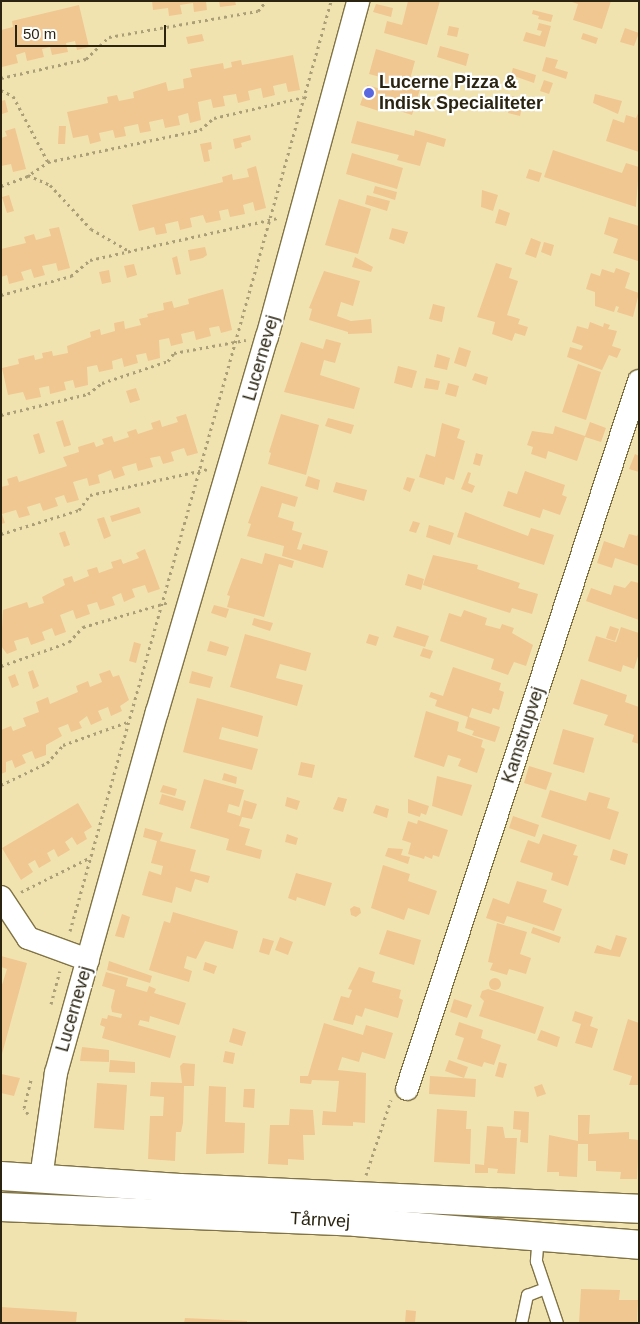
<!DOCTYPE html>
<html>
<head>
<meta charset="utf-8">
<style>
	body { margin:0 }
	#map { position:relative; width:640px; height:1324px; overflow:hidden; background:#f1e3b0; font-family:Arial,sans-serif }
	div>[style] { position:absolute }
	.building>* { inset:0; background:#f0c791 }
	.round { border-radius:50% }
	.path>* { height:3px; margin-top:-1.5px; transform-origin:0; background:repeating-linear-gradient(90deg,#ab9f78 0 2.5px,transparent 0 6.5px) }
	.roads { filter:drop-shadow(1px 0 #817344) drop-shadow(-1px 0 #817344) drop-shadow(0 1px #817344) drop-shadow(0 -1px #817344) }
	.service>* { height:11px; margin:-5.5px; padding:0 5.5px; transform-origin:5.5px; border-radius:5.5px; background:#fff }
	.minor>* { height:22px; margin:-11px; padding:0 11px; transform-origin:11px; border-radius:11px; background:#fff }
	.tertiary>* { height:28px; margin:-14px; padding:0 14px; transform-origin:14px; border-radius:14px; background:#fff }
	.dots>* { width:14px; height:14px; translate:-50% -50%; box-sizing:border-box; border:2px solid #fff; border-radius:50% }
	span { translate:-50% -50%; white-space:nowrap; text-align:center; line-height:1.15; -webkit-text-stroke:4.5px #fff; paint-order:stroke }
	.poi-label { font-size:18px; color:#2a2411; font-weight:700 }
	.left { translate:0 -50%; text-align:left }
	.street-label { font-size:18px; color:#2a2411 }
	.frame { position:absolute; inset:0; border:2px solid #2a2411; pointer-events:none }
	.scale { position:absolute; left:15px; top:25px; width:151px; height:22px; box-sizing:border-box; border:2px solid #2a2411; border-top:0; padding-left:6px; font-size:15px; line-height:18px; white-space:nowrap; color:#2a2411; -webkit-text-stroke:4px #fff; paint-order:stroke }
</style>
</head>
<body>
<div id="map">
	<div class="building">
		<div style="clip-path:polygon(152px 1px,206px 1px,207px 10px,194px 12px,193px 3px,180px 5px,182px 14px,169px 16px,168px 8px,153px 10px)"></div>
		<div style="clip-path:polygon(219px 1px,235px 1px,236px 5px,220px 7px)"></div>
		<div style="clip-path:polygon(408px 1px,440px 1px,427px 45px,384px 33px,387px 21px,402px 25px)"></div>
		<div style="clip-path:polygon(569px 1px,611px 1px,602px 29px,573px 20px,578px 4px)"></div>
		<div style="clip-path:polygon(376px 4px,393px 8px,391px 17px,373px 12px)"></div>
		<div style="clip-path:polygon(79px 5px,89px 47px,77px 50px,75px 41px,66px 43px,68px 52px,52px 55px,50px 47px,42px 49px,44px 57px,27px 61px,25px 52px,16px 55px,18px 63px,2px 67px,1px 30px,13px 27px,12px 21px)"></div>
		<div style="clip-path:polygon(533px 10px,553px 15px,551px 22px,538px 19px,539px 16px,532px 14px)"></div>
		<div style="clip-path:polygon(539px 23px,551px 26px,545px 47px,523px 41px,526px 32px,540px 36px,542px 31px,537px 30px)"></div>
		<div style="clip-path:polygon(449px 26px,459px 28px,457px 37px,447px 35px)"></div>
		<div style="clip-path:polygon(625px 28px,639px 33px,634px 46px,620px 42px)"></div>
		<div style="clip-path:polygon(583px 33px,598px 38px,596px 44px,581px 39px)"></div>
		<div style="clip-path:polygon(202px 34px,204px 41px,188px 44px,186px 37px)"></div>
		<div style="clip-path:polygon(440px 46px,469px 54px,466px 66px,437px 57px)"></div>
		<div style="clip-path:polygon(376px 49px,415px 61px,409px 83px,421px 86px,412px 115px,381px 105px,379px 111px,360px 105px,367px 85px,381px 89px,384px 78px,369px 74px)"></div>
		<div style="clip-path:polygon(293px 55px,300px 90px,288px 92px,286px 83px,273px 86px,275px 95px,263px 98px,261px 88px,248px 91px,250px 100px,238px 103px,236px 94px,223px 96px,225px 106px,213px 108px,211px 99px,198px 102px,201px 120px,190px 123px,188px 113px,178px 116px,180px 125px,165px 128px,163px 119px,149px 122px,151px 131px,140px 133px,138px 124px,124px 127px,126px 136px,115px 138px,113px 130px,99px 133px,101px 141px,90px 144px,88px 135px,73px 138px,67px 112px,108px 103px,107px 97px,117px 95px,119px 101px,134px 98px,133px 92px,166px 82px,168px 91px,184px 88px,183px 79px,192px 77px,190px 69px,223px 63px,224px 69px,232px 67px,231px 62px,241px 60px,242px 65px)"></div>
		<div style="clip-path:polygon(546px 57px,558px 60px,555px 68px,568px 72px,566px 79px,542px 71px)"></div>
		<div style="clip-path:polygon(513px 68px,536px 75px,534px 83px,511px 75px)"></div>
		<div style="clip-path:polygon(544px 80px,553px 83px,549px 94px,540px 91px)"></div>
		<div style="clip-path:polygon(595px 94px,622px 101px,618px 114px,593px 103px)"></div>
		<div style="clip-path:polygon(512px 96px,524px 99px,520px 116px,508px 113px)"></div>
		<div style="clip-path:polygon(5px 100px,8px 112px,2px 114px,1px 101px)"></div>
		<div style="clip-path:polygon(639px 111px,639px 152px,606px 141px,613px 119px,624px 123px,626px 115px,636px 118px)"></div>
		<div style="clip-path:polygon(357px 121px,414px 136px,415px 130px,446px 139px,444px 147px,427px 142px,420px 166px,397px 160px,399px 155px,351px 143px)"></div>
		<div style="clip-path:polygon(59px 126px,66px 126px,65px 144px,58px 144px)"></div>
		<div style="clip-path:polygon(15px 128px,26px 169px,13px 172px,11px 164px,1px 166px,1px 138px,7px 136px,5px 131px)"></div>
		<div style="clip-path:polygon(250px 135px,251px 140px,241px 143px,242px 147px,235px 149px,233px 139px)"></div>
		<div style="clip-path:polygon(211px 142px,212px 149px,208px 150px,210px 161px,204px 162px,200px 144px)"></div>
		<div style="clip-path:polygon(553px 150px,622px 173px,626px 163px,639px 167px,636px 207px,544px 177px)"></div>
		<div style="clip-path:polygon(352px 153px,403px 168px,397px 189px,346px 174px)"></div>
		<div style="clip-path:polygon(256px 166px,266px 208px,255px 211px,253px 202px,243px 205px,245px 214px,230px 217px,228px 209px,219px 211px,221px 220px,206px 223px,203px 215px,190px 218px,192px 227px,180px 230px,178px 221px,165px 224px,167px 233px,156px 235px,154px 227px,139px 231px,132px 205px,223px 182px,222px 177px,232px 174px,233px 180px,249px 177px,247px 169px)"></div>
		<div style="clip-path:polygon(529px 169px,542px 173px,539px 182px,526px 178px)"></div>
		<div style="clip-path:polygon(375px 186px,397px 192px,395px 200px,373px 193px)"></div>
		<div style="clip-path:polygon(482px 190px,498px 195px,493px 211px,481px 207px)"></div>
		<div style="clip-path:polygon(9px 195px,14px 211px,7px 213px,2px 197px)"></div>
		<div style="clip-path:polygon(367px 195px,390px 201px,387px 211px,365px 204px)"></div>
		<div style="clip-path:polygon(339px 199px,371px 209px,358px 254px,325px 245px)"></div>
		<div style="clip-path:polygon(499px 209px,510px 213px,506px 226px,495px 223px)"></div>
		<div style="clip-path:polygon(609px 217px,639px 226px,638px 261px,613px 253px,618px 239px,604px 234px)"></div>
		<div style="clip-path:polygon(59px 227px,70px 268px,58px 271px,56px 263px,42px 266px,45px 275px,34px 278px,31px 269px,21px 272px,24px 280px,9px 284px,7px 275px,1px 277px,1px 249px,26px 243px,24px 237px,34px 234px,36px 240px,51px 236px,49px 229px)"></div>
		<div style="clip-path:polygon(392px 228px,408px 232px,404px 244px,389px 239px)"></div>
		<div style="clip-path:polygon(531px 238px,541px 242px,536px 258px,525px 254px)"></div>
		<div style="clip-path:polygon(544px 242px,554px 245px,551px 256px,541px 252px)"></div>
		<div style="clip-path:polygon(205px 247px,207px 255px,203px 258px,190px 261px,188px 250px)"></div>
		<div style="clip-path:polygon(177px 256px,181px 274px,176px 275px,172px 258px)"></div>
		<div style="clip-path:polygon(355px 257px,373px 267px,371px 272px,352px 267px)"></div>
		<div style="clip-path:polygon(496px 263px,512px 268px,509px 278px,518px 281px,507px 315px,520px 319px,518px 324px,528px 327px,525px 336px,515px 333px,512px 341px,492px 334px,495px 322px,477px 317px)"></div>
		<div style="clip-path:polygon(134px 264px,137px 275px,127px 278px,124px 266px)"></div>
		<div style="clip-path:polygon(616px 268px,630px 273px,625px 288px,639px 293px,633px 317px,617px 312px,619px 307px,616px 306px,614px 312px,595px 306px,595px 292px,586px 289px,591px 273px,600px 276px,602px 269px,614px 273px)"></div>
		<div style="clip-path:polygon(109px 270px,111px 282px,102px 284px,99px 272px)"></div>
		<div style="clip-path:polygon(324px 271px,360px 281px,353px 306px,341px 302px,337px 316px,351px 321px,371px 319px,372px 333px,348px 334px,348px 332px,309px 320px,312px 309px,309px 308px)"></div>
		<div style="clip-path:polygon(223px 289px,232px 330px,221px 333px,219px 326px,209px 328px,211px 336px,196px 340px,194px 331px,181px 334px,183px 343px,171px 346px,169px 338px,159px 340px,160px 358px,148px 361px,146px 353px,136px 355px,138px 363px,124px 367px,122px 358px,112px 361px,113px 369px,99px 372px,97px 365px,87px 367px,88px 385px,75px 388px,73px 380px,64px 382px,66px 390px,50px 394px,49px 386px,39px 388px,41px 397px,26px 400px,23px 392px,8px 395px,2px 368px,19px 364px,18px 359px,34px 355px,35px 360px,43px 358px,42px 353px,52px 351px,53px 356px,68px 353px,67px 346px,91px 337px,90px 332px,100px 329px,101px 335px,115px 331px,114px 323px,124px 321px,125px 329px,141px 325px,139px 319px,148px 317px,147px 314px,164px 310px,163px 303px,172px 301px,174px 308px,189px 304px,188px 299px)"></div>
		<div style="clip-path:polygon(433px 304px,445px 307px,442px 322px,429px 319px)"></div>
		<div style="clip-path:polygon(590px 322px,603px 327px,604px 323px,610px 325px,608px 329px,617px 331px,612px 346px,621px 349px,617px 358px,609px 355px,602px 370px,567px 357px,570px 347px,581px 350px,583px 346px,572px 342px,577px 326px,588px 329px)"></div>
		<div style="clip-path:polygon(326px 339px,341px 343px,335px 363px,324px 360px,320px 375px,360px 388px,354px 409px,284px 392px,301px 342px,323px 349px)"></div>
		<div style="clip-path:polygon(459px 347px,471px 351px,466px 367px,454px 363px)"></div>
		<div style="clip-path:polygon(437px 354px,450px 358px,447px 370px,434px 367px)"></div>
		<div style="clip-path:polygon(578px 364px,601px 372px,586px 420px,562px 412px)"></div>
		<div style="clip-path:polygon(398px 366px,417px 371px,412px 388px,394px 383px)"></div>
		<div style="clip-path:polygon(475px 373px,488px 377px,486px 385px,472px 380px)"></div>
		<div style="clip-path:polygon(426px 378px,440px 381px,438px 390px,424px 388px)"></div>
		<div style="clip-path:polygon(448px 383px,459px 386px,456px 397px,445px 394px)"></div>
		<div style="clip-path:polygon(136px 388px,140px 400px,130px 403px,126px 391px)"></div>
		<div style="clip-path:polygon(186px 414px,198px 453px,187px 456px,184px 448px,171px 452px,174px 461px,163px 464px,160px 456px,150px 458px,153px 467px,138px 471px,136px 463px,122px 467px,125px 475px,114px 479px,111px 470px,98px 475px,100px 483px,89px 486px,87px 478px,73px 482px,79px 500px,67px 503px,64px 495px,55px 498px,58px 506px,43px 511px,40px 503px,27px 507px,30px 515px,19px 518px,16px 510px,2px 514px,5px 523px,1px 524px,1px 487px,9px 485px,7px 479px,17px 476px,19px 482px,67px 466px,63px 457px,79px 452px,78px 447px,94px 442px,96px 447px,104px 444px,102px 439px,112px 436px,114px 442px,129px 437px,127px 432px,136px 429px,138px 434px,153px 429px,151px 423px,160px 420px,162px 427px,178px 422px,176px 417px)"></div>
		<div style="clip-path:polygon(281px 414px,319px 425px,306px 475px,268px 464px,271px 453px,269px 452px)"></div>
		<div style="clip-path:polygon(328px 418px,354px 425px,351px 434px,325px 426px)"></div>
		<div style="clip-path:polygon(63px 420px,71px 445px,64px 447px,56px 422px)"></div>
		<div style="clip-path:polygon(590px 422px,606px 428px,601px 442px,585px 437px,577px 461px,548px 451px,546px 459px,531px 454px,533px 447px,527px 445px,532px 431px,553px 434px,555px 426px,585px 436px)"></div>
		<div style="clip-path:polygon(442px 423px,460px 429px,457px 438px,465px 441px,454px 480px,446px 477px,444px 485px,419px 477px,426px 454px,435px 457px)"></div>
		<div style="clip-path:polygon(39px 433px,45px 452px,39px 454px,33px 435px)"></div>
		<div style="clip-path:polygon(476px 453px,483px 455px,480px 466px,473px 464px)"></div>
		<div style="clip-path:polygon(635px 454px,639px 456px,639px 472px,629px 469px)"></div>
		<div style="clip-path:polygon(525px 471px,565px 485px,562px 495px,567px 497px,560px 515px,543px 509px,540px 518px,503px 506px,508px 491px,517px 494px)"></div>
		<div style="clip-path:polygon(468px 472px,471px 473px,468px 483px,475px 486px,472px 493px,461px 489px)"></div>
		<div style="clip-path:polygon(308px 476px,320px 480px,318px 490px,305px 486px)"></div>
		<div style="clip-path:polygon(407px 477px,415px 479px,410px 492px,403px 489px)"></div>
		<div style="clip-path:polygon(336px 482px,367px 490px,364px 501px,333px 492px)"></div>
		<div style="clip-path:polygon(261px 486px,298px 497px,295px 507px,282px 503px,278px 517px,294px 522px,292px 530px,302px 533px,297px 549px,301px 550px,303px 544px,328px 551px,323px 568px,282px 556px,284px 546px,247px 536px,251px 524px,248px 523px)"></div>
		<div style="clip-path:polygon(139px 507px,141px 513px,112px 522px,110px 516px)"></div>
		<div style="clip-path:polygon(465px 512px,528px 536px,531px 528px,554px 535px,544px 565px,457px 537px)"></div>
		<div style="clip-path:polygon(104px 517px,111px 536px,104px 539px,97px 519px)"></div>
		<div style="clip-path:polygon(413px 521px,420px 523px,416px 533px,409px 531px)"></div>
		<div style="clip-path:polygon(429px 525px,454px 533px,450px 545px,426px 537px)"></div>
		<div style="clip-path:polygon(65px 531px,70px 545px,64px 547px,59px 533px)"></div>
		<div style="clip-path:polygon(639px 532px,639px 566px,615px 558px,612px 568px,597px 563px,604px 541px,624px 548px,629px 534px,637px 536px)"></div>
		<div style="clip-path:polygon(145px 549px,160px 589px,148px 593px,145px 585px,132px 589px,135px 597px,124px 602px,121px 593px,112px 597px,115px 605px,100px 610px,97px 602px,87px 605px,90px 614px,76px 619px,73px 610px,60px 615px,66px 632px,55px 636px,52px 628px,42px 632px,45px 640px,31px 645px,28px 637px,14px 641px,17px 650px,7px 654px,1px 646px,3px 610px,27px 602px,29px 608px,44px 603px,42px 597px,65px 585px,63px 579px,72px 576px,74px 582px,89px 576px,87px 570px,97px 567px,99px 573px,113px 568px,111px 562px,121px 559px,123px 564px,139px 558px,136px 553px)"></div>
		<div style="clip-path:polygon(265px 553px,294px 561px,292px 568px,279px 564px,264px 617px,227px 607px,230px 596px,227px 595px,241px 558px,262px 564px)"></div>
		<div style="clip-path:polygon(433px 555px,478px 565px,477px 569px,520px 583px,518px 588px,538px 594px,532px 614px,512px 608px,510px 613px,423px 585px)"></div>
		<div style="clip-path:polygon(408px 574px,424px 579px,421px 590px,405px 585px)"></div>
		<div style="clip-path:polygon(631px 581px,639px 583px,639px 620px,586px 601px,591px 588px,611px 595px,614px 585px,625px 588px)"></div>
		<div style="clip-path:polygon(214px 605px,229px 609px,226px 618px,211px 613px)"></div>
		<div style="clip-path:polygon(464px 610px,487px 618px,485px 625px,500px 629px,502px 624px,514px 628px,512px 633px,533px 645px,526px 666px,514px 662px,508px 675px,491px 669px,494px 659px,440px 641px,449px 613px,461px 617px)"></div>
		<div style="clip-path:polygon(254px 618px,273px 623px,270px 631px,252px 625px)"></div>
		<div style="clip-path:polygon(397px 626px,429px 636px,425px 647px,393px 637px)"></div>
		<div style="clip-path:polygon(610px 626px,619px 629px,615px 641px,606px 638px)"></div>
		<div style="clip-path:polygon(621px 627px,639px 633px,639px 653px,634px 669px,623px 665px,621px 672px,588px 661px,596px 636px,616px 642px)"></div>
		<div style="clip-path:polygon(245px 634px,311px 653px,306px 671px,280px 664px,276px 678px,303px 685px,297px 706px,230px 687px)"></div>
		<div style="clip-path:polygon(369px 634px,379px 637px,376px 646px,366px 643px)"></div>
		<div style="clip-path:polygon(210px 641px,229px 647px,226px 656px,207px 651px)"></div>
		<div style="clip-path:polygon(134px 642px,141px 644px,136px 663px,129px 661px)"></div>
		<div style="clip-path:polygon(423px 648px,433px 651px,430px 659px,420px 656px)"></div>
		<div style="clip-path:polygon(453px 667px,501px 683px,499px 690px,504px 692px,499px 710px,493px 708px,491px 714px,472px 708px,469px 717px,500px 727px,495px 742px,472px 735px,474px 731px,465px 728px,468px 717px,435px 706px,437px 700px,429px 697px,431px 692px,443px 696px)"></div>
		<div style="clip-path:polygon(33px 670px,39px 686px,33px 689px,28px 672px)"></div>
		<div style="clip-path:polygon(110px 670px,113px 677px,119px 675px,129px 700px,120px 706px,122px 711px,111px 716px,108px 707px,98px 711px,102px 720px,91px 725px,87px 716px,79px 722px,82px 728px,71px 732px,68px 724px,58px 728px,62px 736px,46px 745px,46px 755px,35px 759px,32px 751px,22px 755px,26px 763px,15px 768px,12px 760px,6px 762px,6px 772px,1px 774px,1px 730px,11px 726px,13px 731px,26px 726px,23px 718px,39px 712px,36px 702px,48px 697px,50px 704px,78px 692px,76px 686px,88px 681px,90px 687px,102px 682px,99px 674px)"></div>
		<div style="clip-path:polygon(192px 671px,213px 677px,210px 688px,189px 683px)"></div>
		<div style="clip-path:polygon(15px 674px,19px 685px,12px 688px,8px 677px)"></div>
		<div style="clip-path:polygon(581px 679px,627px 695px,625px 702px,639px 707px,639px 744px,632px 742px,634px 735px,604px 725px,608px 715px,573px 704px)"></div>
		<div style="clip-path:polygon(197px 698px,263px 716px,258px 737px,222px 727px,219px 739px,258px 749px,252px 770px,183px 752px)"></div>
		<div style="clip-path:polygon(426px 711px,459px 722px,457px 731px,483px 740px,481px 747px,485px 749px,477px 773px,458px 766px,461px 759px,448px 755px,444px 767px,414px 757px)"></div>
		<div style="clip-path:polygon(563px 729px,594px 738px,584px 773px,553px 764px)"></div>
		<div style="clip-path:polygon(301px 762px,315px 765px,312px 778px,298px 775px)"></div>
		<div style="clip-path:polygon(529px 766px,552px 773px,546px 790px,524px 783px)"></div>
		<div style="clip-path:polygon(224px 773px,237px 777px,236px 784px,222px 780px)"></div>
		<div style="clip-path:polygon(437px 776px,472px 785px,462px 816px,432px 806px)"></div>
		<div style="clip-path:polygon(204px 779px,244px 790px,239px 807px,229px 804px,227px 812px,240px 816px,244px 800px,257px 804px,252px 819px,242px 817px,239px 826px,250px 829px,245px 845px,262px 850px,260px 859px,226px 850px,229px 839px,190px 828px)"></div>
		<div style="clip-path:polygon(163px 785px,177px 789px,175px 796px,160px 792px)"></div>
		<div style="clip-path:polygon(550px 790px,586px 801px,589px 792px,610px 798px,607px 808px,619px 812px,610px 840px,541px 817px)"></div>
		<div style="clip-path:polygon(162px 794px,186px 801px,183px 811px,159px 804px)"></div>
		<div style="clip-path:polygon(287px 797px,300px 801px,297px 810px,285px 806px)"></div>
		<div style="clip-path:polygon(338px 797px,347px 799px,343px 812px,333px 809px)"></div>
		<div style="clip-path:polygon(408px 799px,429px 806px,426px 815px,421px 813px,420px 817px,408px 813px)"></div>
		<div style="clip-path:polygon(78px 803px,92px 827px,84px 832px,87px 839px,77px 845px,72px 837px,65px 842px,70px 850px,58px 857px,54px 849px,47px 853px,51px 861px,39px 868px,35px 860px,28px 864px,33px 872px,21px 880px,2px 848px)"></div>
		<div style="clip-path:polygon(376px 805px,389px 809px,387px 818px,373px 813px)"></div>
		<div style="clip-path:polygon(513px 816px,539px 825px,535px 837px,509px 828px)"></div>
		<div style="clip-path:polygon(418px 820px,448px 830px,439px 857px,433px 855px,432px 859px,425px 856px,424px 859px,408px 854px,411px 843px,402px 840px,408px 821px,417px 824px)"></div>
		<div style="clip-path:polygon(145px 828px,163px 833px,160px 841px,196px 850px,190px 871px,210px 876px,208px 883px,195px 879px,191px 892px,176px 887px,172px 903px,142px 895px,149px 871px,161px 875px,163px 866px,151px 863px,157px 841px,143px 837px)"></div>
		<div style="clip-path:polygon(287px 834px,298px 838px,296px 845px,285px 842px)"></div>
		<div style="clip-path:polygon(543px 834px,577px 845px,573px 855px,578px 856px,568px 886px,551px 880px,553px 873px,520px 862px,528px 840px,539px 844px)"></div>
		<div style="clip-path:polygon(388px 848px,403px 849px,401px 855px,410px 857px,408px 864px,385px 856px)"></div>
		<div style="clip-path:polygon(613px 849px,628px 854px,625px 865px,610px 860px)"></div>
		<div style="clip-path:polygon(383px 865px,410px 874px,408px 881px,437px 891px,429px 915px,408px 908px,404px 920px,371px 908px)"></div>
		<div style="clip-path:polygon(296px 873px,332px 883px,325px 906px,297px 897px,296px 901px,288px 898px)"></div>
		<div style="clip-path:polygon(517px 881px,547px 890px,543px 902px,562px 909px,554px 931px,507px 916px,504px 924px,486px 918px,493px 898px,509px 904px)"></div>
		<div style="clip-path:polygon(354px 906px,360px 908px,361px 913px,356px 917px,351px 915px,350px 909px)"></div>
		<div style="clip-path:polygon(173px 912px,238px 931px,233px 949px,205px 941px,196px 959px,187px 956px,184px 968px,192px 971px,189px 982px,149px 970px,164px 921px,170px 923px)"></div>
		<div style="clip-path:polygon(122px 914px,130px 917px,124px 938px,115px 936px)"></div>
		<div style="clip-path:polygon(497px 923px,527px 932px,520px 954px,531px 958px,526px 974px,509px 969px,507px 975px,490px 970px,493px 963px,488px 962px)"></div>
		<div style="clip-path:polygon(533px 927px,561px 937px,559px 943px,531px 933px)"></div>
		<div style="clip-path:polygon(387px 930px,421px 940px,414px 965px,379px 954px)"></div>
		<div style="clip-path:polygon(616px 935px,627px 938px,620px 957px,594px 953px,597px 945px,611px 950px)"></div>
		<div style="clip-path:polygon(280px 937px,293px 942px,288px 955px,275px 950px)"></div>
		<div style="clip-path:polygon(263px 938px,274px 941px,269px 955px,259px 952px)"></div>
		<div style="clip-path:polygon(1px 956px,27px 963px,2px 1054px,1px 988px,7px 969px,1px 967px)"></div>
		<div style="clip-path:polygon(109px 961px,152px 976px,150px 983px,107px 970px)"></div>
		<div style="clip-path:polygon(205px 962px,217px 966px,214px 974px,203px 970px)"></div>
		<div style="clip-path:polygon(359px 967px,375px 972px,372px 982px,401px 990px,399px 998px,403px 1000px,398px 1018px,365px 1008px,362px 1017px,356px 1015px,353px 1025px,333px 1020px,341px 996px,349px 998px,352px 990px,348px 989px)"></div>
		<div style="clip-path:polygon(106px 972px,128px 978px,126px 986px,147px 992px,149px 986px,156px 989px,154px 993px,186px 1003px,179px 1025px,150px 1016px,149px 1022px,140px 1020px,138px 1025px,176px 1036px,170px 1058px,102px 1038px,105px 1027px,100px 1025px,102px 1018px,107px 1019px,108px 1015px,121px 1018px,122px 1014px,112px 1012px,111px 1007px,115px 990px,102px 986px)"></div>
		<div class="round" style="left:489px;top:978px;width:12px;height:12px"></div>
		<div style="clip-path:polygon(488px 989px,544px 1007px,535px 1034px,479px 1016px,484px 1001px,480px 997px,482px 991px)"></div>
		<div style="clip-path:polygon(454px 999px,472px 1005px,467px 1018px,450px 1012px)"></div>
		<div style="clip-path:polygon(575px 1011px,593px 1017px,590px 1026px,598px 1029px,592px 1048px,575px 1043px,581px 1024px,572px 1021px)"></div>
		<div style="clip-path:polygon(628px 1019px,639px 1023px,639px 1085px,629px 1085px,632px 1076px,613px 1070px)"></div>
		<div style="clip-path:polygon(459px 1022px,483px 1030px,481px 1038px,501px 1045px,494px 1065px,484px 1062px,482px 1067px,457px 1059px,464px 1038px,455px 1035px)"></div>
		<div style="clip-path:polygon(324px 1023px,363px 1035px,366px 1025px,393px 1033px,385px 1059px,362px 1052px,359px 1062px,342px 1057px,338px 1070px,366px 1073px,365px 1123px,353px 1122px,353px 1126px,322px 1125px,323px 1111px,336px 1112px,339px 1081px,312px 1080px,311px 1084px,300px 1083px,300px 1076px,308px 1076px)"></div>
		<div style="clip-path:polygon(233px 1028px,246px 1032px,242px 1046px,229px 1042px)"></div>
		<div style="clip-path:polygon(541px 1030px,560px 1037px,557px 1047px,537px 1040px)"></div>
		<div style="clip-path:polygon(82px 1047px,109px 1050px,109px 1062px,80px 1061px)"></div>
		<div style="clip-path:polygon(225px 1051px,235px 1053px,233px 1064px,223px 1062px)"></div>
		<div style="clip-path:polygon(110px 1060px,135px 1062px,135px 1073px,109px 1072px)"></div>
		<div style="clip-path:polygon(449px 1060px,468px 1067px,464px 1078px,445px 1071px)"></div>
		<div style="clip-path:polygon(499px 1062px,507px 1064px,503px 1078px,495px 1076px)"></div>
		<div style="clip-path:polygon(183px 1063px,195px 1064px,194px 1086px,184px 1086px,183px 1123px,181px 1132px,176px 1132px,175px 1161px,148px 1159px,150px 1116px,163px 1116px,164px 1097px,150px 1096px,151px 1082px,182px 1083px,180px 1066px)"></div>
		<div style="clip-path:polygon(1px 1074px,20px 1078px,14px 1096px,1px 1093px)"></div>
		<div style="clip-path:polygon(430px 1076px,476px 1079px,475px 1097px,429px 1094px)"></div>
		<div style="clip-path:polygon(97px 1083px,127px 1085px,124px 1130px,94px 1128px)"></div>
		<div style="clip-path:polygon(542px 1084px,546px 1094px,537px 1097px,534px 1087px)"></div>
		<div style="clip-path:polygon(209px 1086px,226px 1087px,225px 1122px,245px 1123px,244px 1153px,206px 1154px)"></div>
		<div style="clip-path:polygon(244px 1089px,255px 1089px,254px 1108px,243px 1107px)"></div>
		<div style="clip-path:polygon(290px 1109px,313px 1110px,315px 1135px,303px 1135px,304px 1160px,288px 1159px,288px 1165px,268px 1164px,270px 1125px,289px 1125px)"></div>
		<div style="clip-path:polygon(437px 1109px,467px 1111px,466px 1129px,471px 1129px,470px 1164px,434px 1162px)"></div>
		<div style="clip-path:polygon(514px 1111px,529px 1112px,528px 1143px,520px 1142px,521px 1130px,513px 1129px)"></div>
		<div style="clip-path:polygon(578px 1115px,590px 1115px,589px 1134px,629px 1132px,629px 1139px,639px 1140px,637px 1179px,620px 1179px,621px 1172px,596px 1171px,596px 1161px,588px 1161px,588px 1144px,578px 1144px,577px 1177px,559px 1176px,559px 1172px,547px 1172px,549px 1135px,578px 1141px)"></div>
		<div style="clip-path:polygon(487px 1126px,503px 1127px,505px 1138px,517px 1138px,515px 1174px,497px 1173px,498px 1169px,488px 1168px,488px 1173px,475px 1173px,475px 1164px,484px 1165px)"></div>
		<div style="clip-path:polygon(581px 1289px,620px 1290px,619px 1300px,638px 1300px,637px 1323px,579px 1323px)"></div>
		<div style="clip-path:polygon(1px 1307px,77px 1312px,76px 1323px,1px 1323px)"></div>
		<div style="clip-path:polygon(406px 1310px,416px 1311px,415px 1323px,405px 1323px)"></div>
		<div style="clip-path:polygon(185px 1318px,247px 1321px,247px 1323px,184px 1323px)"></div>
	</div>
	<div class="path">
		<div style="left:1px;top:78px;width:87px;rotate:-12.6deg"></div>
		<div style="left:86px;top:59px;width:32px;rotate:-44deg"></div>
		<div style="left:109px;top:37px;width:151px;rotate:-9.9deg"></div>
		<div style="left:258px;top:11px;width:13px;rotate:-51deg"></div>
		<div style="left:1px;top:90px;width:13px;rotate:27deg"></div>
		<div style="left:13px;top:96px;width:75px;rotate:62.1deg"></div>
		<div style="left:28px;top:175px;width:24px;rotate:24deg"></div>
		<div style="left:50px;top:185px;width:60px;rotate:47deg"></div>
		<div style="left:91px;top:229px;width:44px;rotate:30.1deg"></div>
		<div style="left:1px;top:186px;width:27px;rotate:-20deg"></div>
		<div style="left:26px;top:177px;width:27px;rotate:-34deg"></div>
		<div style="left:48px;top:162px;width:155px;rotate:-11.9deg"></div>
		<div style="left:200px;top:130px;width:18px;rotate:-41deg"></div>
		<div style="left:214px;top:118px;width:92px;rotate:-13.1deg"></div>
		<div style="left:304px;top:97px;width:6px;rotate:18deg"></div>
		<div style="left:1px;top:295px;width:73px;rotate:-15.2deg"></div>
		<div style="left:71px;top:276px;width:25px;rotate:-40deg"></div>
		<div style="left:90px;top:260px;width:193px;rotate:-12.6deg"></div>
		<div style="left:1px;top:415px;width:89px;rotate:-13.6deg"></div>
		<div style="left:88px;top:394px;width:18px;rotate:-38deg"></div>
		<div style="left:102px;top:383px;width:70px;rotate:-18.4deg"></div>
		<div style="left:168px;top:361px;width:10px;rotate:-53deg"></div>
		<div style="left:174px;top:353px;width:73px;rotate:-10.2deg"></div>
		<div style="left:1px;top:534px;width:82px;rotate:-17.1deg"></div>
		<div style="left:79px;top:510px;width:19px;rotate:-54deg"></div>
		<div style="left:90px;top:495px;width:121px;rotate:-12.4deg"></div>
		<div style="left:1px;top:666px;width:72px;rotate:-19.4deg"></div>
		<div style="left:69px;top:642px;width:21px;rotate:-47deg"></div>
		<div style="left:83px;top:627px;width:90px;rotate:-16.2deg"></div>
		<div style="left:1px;top:785px;width:51px;rotate:-25.6deg"></div>
		<div style="left:47px;top:763px;width:24px;rotate:-48deg"></div>
		<div style="left:63px;top:745px;width:71px;rotate:-19.7deg"></div>
		<div style="left:21px;top:892px;width:78px;rotate:-26.6deg"></div>
		<div style="left:70px;top:931px;width:966px;rotate:-74.32deg"></div>
		<div style="left:51px;top:1004px;width:34px;rotate:-75deg"></div>
		<div style="left:28px;top:1114px;width:7px;rotate:-124deg"></div>
		<div style="left:24px;top:1108px;width:32px;rotate:-76deg"></div>
		<div style="left:366px;top:1175px;width:79px;rotate:-71.6deg"></div>
	</div>
	<div class="roads">
		<div class="service">
			<div style="left:538px;top:1236px;width:25px;rotate:95deg"></div>
			<div style="left:536px;top:1261px;width:65px;rotate:71.3deg"></div>
			<div style="left:521px;top:1323px;width:29px;rotate:-78deg"></div>
			<div style="left:527px;top:1295px;width:19px;rotate:-21deg"></div>
		</div>
		<div class="minor">
			<div style="left:1px;top:897px;width:49px;rotate:56.6deg"></div>
			<div style="left:28px;top:938px;width:64px;rotate:20.1deg"></div>
			<div style="left:407px;top:1089px;width:745px;rotate:-71.86deg"></div>
			<div style="left:41px;top:1178px;width:106px;rotate:-81.9deg"></div>
			<div style="left:56px;top:1073px;width:375px;rotate:-74.4deg"></div>
			<div style="left:157px;top:712px;width:391px;rotate:-73.7deg"></div>
			<div style="left:267px;top:337px;width:348px;rotate:-74.8deg"></div>
		</div>
		<div class="tertiary">
			<div style="left:1px;top:1176px;width:179px;rotate:3.8deg"></div>
			<div style="left:180px;top:1188px;width:459px;rotate:2.6deg"></div>
			<div style="left:1px;top:1207px;width:355px;rotate:2.4deg"></div>
			<div style="left:356px;top:1222px;width:284px;rotate:4.6deg"></div>
		</div>
	</div>
	<div class="dots">
		<div style="left:369px;top:93px;background:#5a67df"></div>
	</div>
	<div class="poi-label">
		<span class="left" style="left:379px;top:93px">Lucerne Pizza &amp;<br>Indisk Specialiteter</span>
	</div>
	<div class="street-label">
		<span style="left:261px;top:358px;rotate:-74deg">Lucernevej</span>
		<span style="left:523px;top:735px;rotate:-72deg">Kamstrupvej</span>
		<span style="left:74px;top:1009px;rotate:-74deg">Lucernevej</span>
		<span style="left:320px;top:1220px;rotate:3deg">Tårnvej</span>
	</div>
	<div class="frame"></div>
	<div class="scale">50 m</div>
</div>
</body>
</html>
